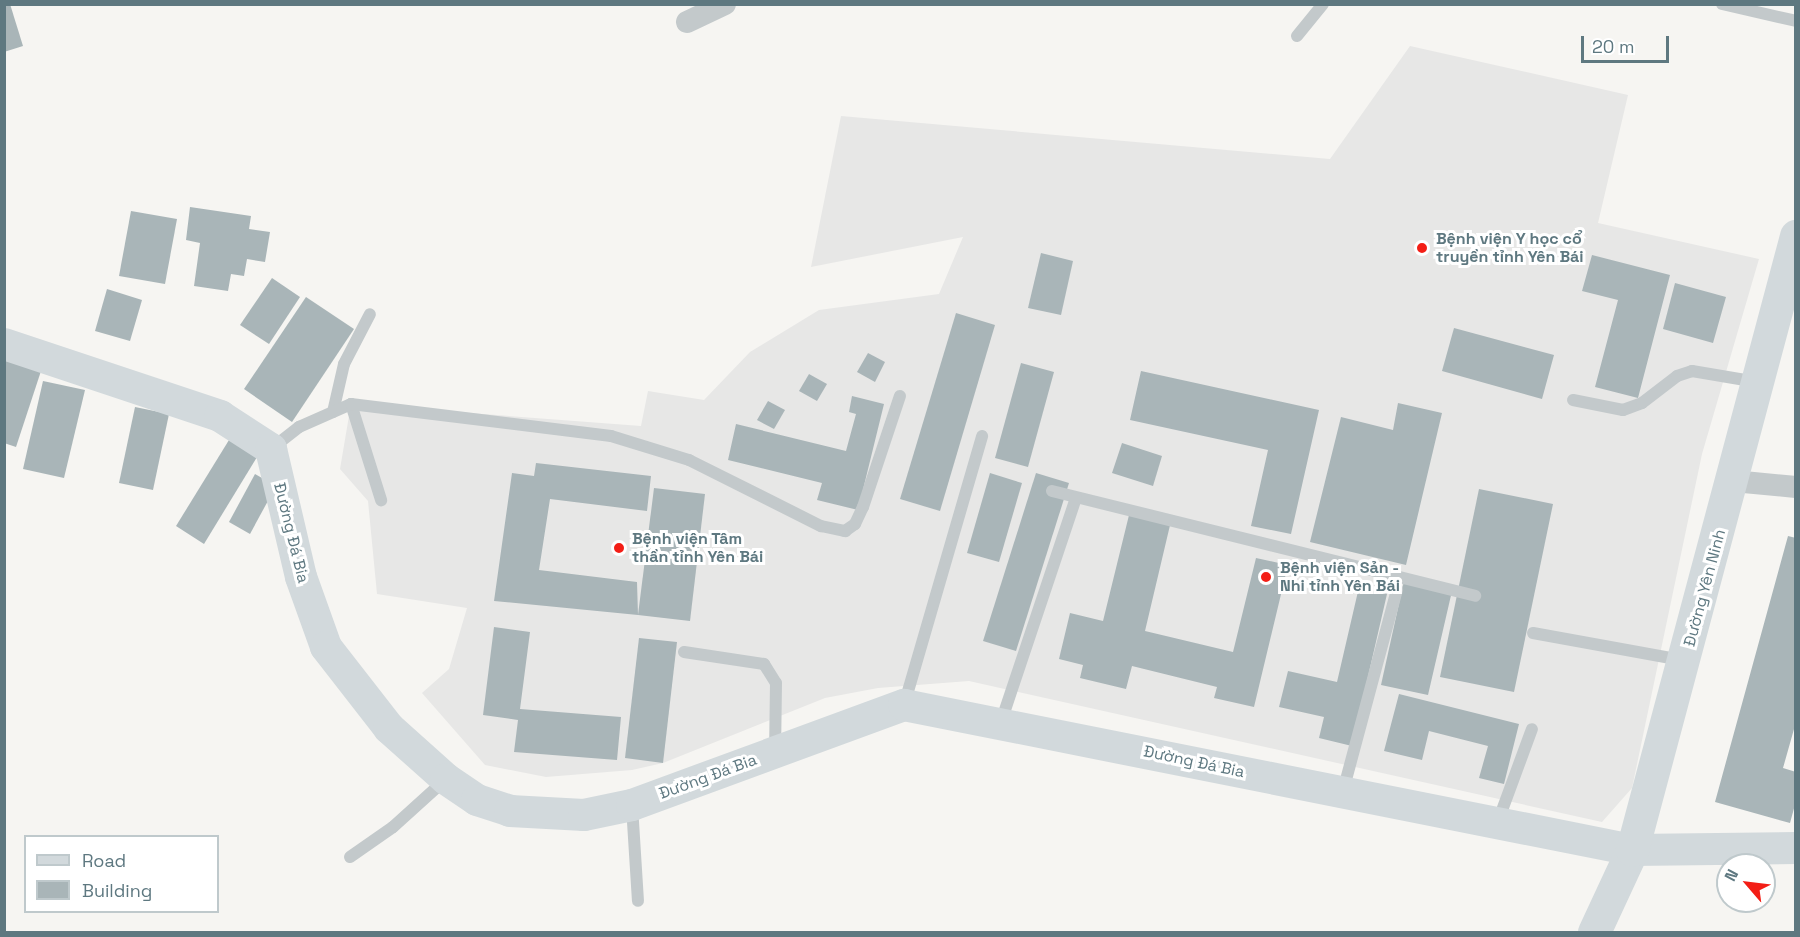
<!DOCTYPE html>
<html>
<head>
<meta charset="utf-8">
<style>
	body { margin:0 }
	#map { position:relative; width:1800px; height:937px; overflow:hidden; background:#f6f5f2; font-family:"Space Grotesk",sans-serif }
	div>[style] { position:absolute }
	.built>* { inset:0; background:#e7e7e6 }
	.building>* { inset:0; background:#a9b5b8 }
	.lane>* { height:12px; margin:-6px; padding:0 6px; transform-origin:6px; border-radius:6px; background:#c3c9cb }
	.street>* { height:22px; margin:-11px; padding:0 11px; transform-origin:11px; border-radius:11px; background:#c3c9cb }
	.secondary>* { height:32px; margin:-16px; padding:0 16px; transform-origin:16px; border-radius:16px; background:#d2d9dc }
	.primary>* { height:33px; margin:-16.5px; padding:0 16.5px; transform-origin:16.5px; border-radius:16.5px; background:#d2d9dc }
	.dots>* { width:16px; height:16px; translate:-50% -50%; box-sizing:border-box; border:3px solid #fff; border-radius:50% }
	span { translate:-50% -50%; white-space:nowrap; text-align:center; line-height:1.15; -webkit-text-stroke:6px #fff; paint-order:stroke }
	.poi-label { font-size:16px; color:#5e7880; font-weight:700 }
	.left { translate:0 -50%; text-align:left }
	.street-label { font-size:16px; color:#5e7880 }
	.frame { position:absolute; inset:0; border:6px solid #5e7880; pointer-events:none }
	.legend { position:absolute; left:24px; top:835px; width:195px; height:78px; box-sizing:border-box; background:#fff; border:2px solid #bfc9cc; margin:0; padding:8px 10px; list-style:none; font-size:18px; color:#5e7880 }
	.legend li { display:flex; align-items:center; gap:12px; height:30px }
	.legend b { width:30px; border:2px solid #bfc9cc }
	.north { position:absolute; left:1716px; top:853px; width:60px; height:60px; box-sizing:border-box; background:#fff; border:2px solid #bfc9cc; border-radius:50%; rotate:298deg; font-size:16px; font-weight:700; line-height:24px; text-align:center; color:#5e7880 }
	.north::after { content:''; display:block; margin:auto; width:21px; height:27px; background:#f31e16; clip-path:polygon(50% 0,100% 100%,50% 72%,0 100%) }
	.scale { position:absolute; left:1581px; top:36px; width:88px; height:27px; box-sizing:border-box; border:3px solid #5e7880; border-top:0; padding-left:8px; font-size:18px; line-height:21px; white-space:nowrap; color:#5e7880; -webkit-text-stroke:4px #fff; paint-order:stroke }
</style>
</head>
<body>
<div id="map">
	<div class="built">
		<div style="clip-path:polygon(1410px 46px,1628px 95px,1598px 223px,1759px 259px,1702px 454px,1632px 788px,1602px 822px,969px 681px,878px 688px,825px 698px,663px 763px,632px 770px,546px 777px,485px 765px,422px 693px,449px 669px,467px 608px,377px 594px,368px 501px,340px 469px,351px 404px,641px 426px,648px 391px,704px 400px,750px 352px,819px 310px,939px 294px,963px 237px,811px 267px,841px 116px,1330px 159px)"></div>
	</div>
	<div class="building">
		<div style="clip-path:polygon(4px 4px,10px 4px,23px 46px,4px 52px)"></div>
		<div style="clip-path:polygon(190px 207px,251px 216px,249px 229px,270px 232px,265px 262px,247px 259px,244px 276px,231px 274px,228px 291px,194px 286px,200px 243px,186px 240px)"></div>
		<div style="clip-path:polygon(131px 211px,177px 219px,165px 284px,119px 276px)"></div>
		<div style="clip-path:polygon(1041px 253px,1073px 261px,1061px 315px,1028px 308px)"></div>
		<div style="clip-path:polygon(1592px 255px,1670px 275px,1638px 398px,1595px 387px,1618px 300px,1582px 291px)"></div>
		<div style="clip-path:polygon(272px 278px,300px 297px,269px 344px,240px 325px)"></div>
		<div style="clip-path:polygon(1675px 283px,1726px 297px,1713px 343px,1663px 329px)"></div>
		<div style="clip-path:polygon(107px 289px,142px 300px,130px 341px,95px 331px)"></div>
		<div style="clip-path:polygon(306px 297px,354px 329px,292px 422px,244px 389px)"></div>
		<div style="clip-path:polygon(956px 313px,995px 325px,940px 511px,900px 499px)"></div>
		<div style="clip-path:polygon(1454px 328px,1554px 355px,1542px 399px,1442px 371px)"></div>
		<div style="clip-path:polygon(868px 353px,885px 362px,875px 382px,857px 372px)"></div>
		<div style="clip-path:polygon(4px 359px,41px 371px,16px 447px,4px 443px)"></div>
		<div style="clip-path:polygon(1021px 363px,1054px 372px,1028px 467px,995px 458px)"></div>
		<div style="clip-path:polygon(1141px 371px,1319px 410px,1291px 534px,1251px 526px,1268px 450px,1130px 420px)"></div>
		<div style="clip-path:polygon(809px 374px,827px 384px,817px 401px,799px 391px)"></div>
		<div style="clip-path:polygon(43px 381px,85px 390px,64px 478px,23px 469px)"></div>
		<div style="clip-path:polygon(852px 396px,884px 404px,858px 510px,817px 500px,822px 483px,728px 460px,736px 424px,846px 451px,856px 414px,849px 412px)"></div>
		<div style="clip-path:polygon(768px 401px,785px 410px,774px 429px,757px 420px)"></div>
		<div style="clip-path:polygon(1398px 403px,1442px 413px,1406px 565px,1310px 542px,1341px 417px,1393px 430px)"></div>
		<div style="clip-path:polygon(135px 407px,169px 414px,153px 490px,119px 483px)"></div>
		<div style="clip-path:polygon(229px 440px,257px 457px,204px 544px,176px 526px)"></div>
		<div style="clip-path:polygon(1122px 443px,1162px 456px,1153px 486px,1112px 473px)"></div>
		<div style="clip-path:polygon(536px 463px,651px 476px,647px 511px,550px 499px,539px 570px,637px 582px,638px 615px,494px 601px,512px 473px,534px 476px)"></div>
		<div style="clip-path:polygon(990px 473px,1022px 483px,999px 562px,967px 553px)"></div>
		<div style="clip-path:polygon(1036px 473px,1069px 483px,1016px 651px,983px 641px)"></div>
		<div style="clip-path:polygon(255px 474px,276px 486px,250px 534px,229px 522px)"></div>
		<div style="clip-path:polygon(654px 488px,705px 494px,690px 621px,638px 615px)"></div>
		<div style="clip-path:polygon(1479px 489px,1553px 504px,1514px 692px,1440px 677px)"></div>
		<div style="clip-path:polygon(1130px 511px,1171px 521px,1145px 631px,1233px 652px,1256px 558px,1288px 565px,1254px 707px,1214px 698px,1217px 687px,1132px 666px,1126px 689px,1080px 678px,1083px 665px,1059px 659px,1070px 613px,1103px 621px)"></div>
		<div style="clip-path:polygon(1788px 536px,1796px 538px,1796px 722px,1783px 768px,1796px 772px,1796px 801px,1790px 823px,1715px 802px)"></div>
		<div style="clip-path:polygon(1404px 581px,1452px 591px,1428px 695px,1381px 685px)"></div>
		<div style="clip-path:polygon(1359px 587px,1387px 594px,1352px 746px,1319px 738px,1324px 717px,1279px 707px,1288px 671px,1337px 682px)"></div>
		<div style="clip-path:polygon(494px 627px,530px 632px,520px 709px,621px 717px,617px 760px,514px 752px,518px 720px,483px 715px)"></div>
		<div style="clip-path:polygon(639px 638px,677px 642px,663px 763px,625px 758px)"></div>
		<div style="clip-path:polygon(1399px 694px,1519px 724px,1504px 784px,1479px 778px,1488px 746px,1429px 731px,1422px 760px,1384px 751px)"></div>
	</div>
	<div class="lane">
		<div style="left:1722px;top:4px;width:76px;rotate:12.9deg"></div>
		<div style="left:1297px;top:36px;width:41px;rotate:-50.9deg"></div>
		<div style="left:1573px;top:400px;width:51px;rotate:11.3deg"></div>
		<div style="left:1623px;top:410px;width:20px;rotate:-20deg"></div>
		<div style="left:1642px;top:403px;width:44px;rotate:-37.6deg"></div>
		<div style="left:1677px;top:376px;width:16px;rotate:-18deg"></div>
		<div style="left:1692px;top:371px;width:66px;rotate:9.6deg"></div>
		<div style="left:351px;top:404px;width:101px;rotate:72.6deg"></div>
		<div style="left:333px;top:412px;width:49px;rotate:-77.1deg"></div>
		<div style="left:344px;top:364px;width:56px;rotate:-62.5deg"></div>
		<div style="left:271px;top:449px;width:36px;rotate:-38deg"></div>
		<div style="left:299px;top:427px;width:57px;rotate:-23.9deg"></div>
		<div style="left:351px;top:404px;width:262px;rotate:7deg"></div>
		<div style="left:611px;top:436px;width:82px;rotate:17.1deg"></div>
		<div style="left:689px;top:460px;width:148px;rotate:26.6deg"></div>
		<div style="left:821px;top:526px;width:25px;rotate:12deg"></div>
		<div style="left:845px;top:531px;width:12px;rotate:-35deg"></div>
		<div style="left:855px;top:524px;width:19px;rotate:-65deg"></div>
		<div style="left:863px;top:507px;width:117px;rotate:-71.6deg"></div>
		<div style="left:1052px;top:491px;width:436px;rotate:13.9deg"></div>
		<div style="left:1533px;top:633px;width:151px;rotate:10.3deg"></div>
		<div style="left:684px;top:652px;width:81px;rotate:8.5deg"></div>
		<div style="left:764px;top:664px;width:22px;rotate:58deg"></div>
		<div style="left:776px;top:683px;width:68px;rotate:90.8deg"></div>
		<div style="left:904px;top:705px;width:280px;rotate:-73.8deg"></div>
		<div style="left:1001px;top:722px;width:236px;rotate:-71.5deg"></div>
		<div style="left:1343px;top:791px;width:209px;rotate:-75deg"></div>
		<div style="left:632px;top:806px;width:95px;rotate:86.4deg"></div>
		<div style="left:1497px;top:824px;width:101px;rotate:-69.8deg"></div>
		<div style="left:350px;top:857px;width:52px;rotate:-34.9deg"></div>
		<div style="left:393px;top:827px;width:70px;rotate:-42.1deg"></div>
	</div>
	<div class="street">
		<div style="left:687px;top:22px;width:42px;rotate:-25.3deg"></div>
		<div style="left:1733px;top:481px;width:63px;rotate:5.4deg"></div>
	</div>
	<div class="secondary">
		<div style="left:4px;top:344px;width:228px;rotate:18.4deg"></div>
		<div style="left:220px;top:416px;width:61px;rotate:32.9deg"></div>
		<div style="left:271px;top:449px;width:131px;rotate:76.8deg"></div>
		<div style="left:301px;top:577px;width:74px;rotate:70.3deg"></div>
		<div style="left:326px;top:647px;width:103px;rotate:52.1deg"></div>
		<div style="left:389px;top:728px;width:76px;rotate:41.8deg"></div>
		<div style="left:446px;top:779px;width:37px;rotate:34deg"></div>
		<div style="left:477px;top:800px;width:35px;rotate:18deg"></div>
		<div style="left:510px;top:811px;width:74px;rotate:3.1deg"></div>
		<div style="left:584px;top:815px;width:49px;rotate:-11.8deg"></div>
		<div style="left:632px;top:805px;width:290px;rotate:-20.2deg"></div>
		<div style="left:904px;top:705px;width:742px;rotate:11.26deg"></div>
		<div style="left:1632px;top:850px;width:164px;rotate:-0.7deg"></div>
	</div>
	<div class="primary">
		<div style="left:1594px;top:932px;width:90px;rotate:-65.1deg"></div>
		<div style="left:1632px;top:850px;width:636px;rotate:-75.05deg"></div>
	</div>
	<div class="dots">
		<div style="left:1422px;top:248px;background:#f31e16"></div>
		<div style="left:619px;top:548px;background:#f31e16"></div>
		<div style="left:1266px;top:577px;background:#f31e16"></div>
	</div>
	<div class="poi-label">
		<span class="left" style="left:1436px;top:248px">Bệnh viện Y học cổ<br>truyền tỉnh Yên Bái</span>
		<span class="left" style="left:632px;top:548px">Bệnh viện Tâm<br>thần tỉnh Yên Bái</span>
		<span class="left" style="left:1280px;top:577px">Bệnh viện Sản -<br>Nhi tỉnh Yên Bái</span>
	</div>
	<div class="street-label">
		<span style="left:291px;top:533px;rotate:76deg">Đường Đá Bia</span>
		<span style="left:1705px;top:588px;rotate:-75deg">Đường Yên Ninh</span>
		<span style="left:1194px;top:762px;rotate:12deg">Đường Đá Bia</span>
		<span style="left:708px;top:777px;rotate:-20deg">Đường Đá Bia</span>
	</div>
	<div class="frame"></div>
	<ul class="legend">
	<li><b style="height:8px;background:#d2d9dc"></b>Road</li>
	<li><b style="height:16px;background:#a9b5b8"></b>Building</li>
	</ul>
	<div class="north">N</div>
	<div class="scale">20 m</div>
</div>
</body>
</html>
